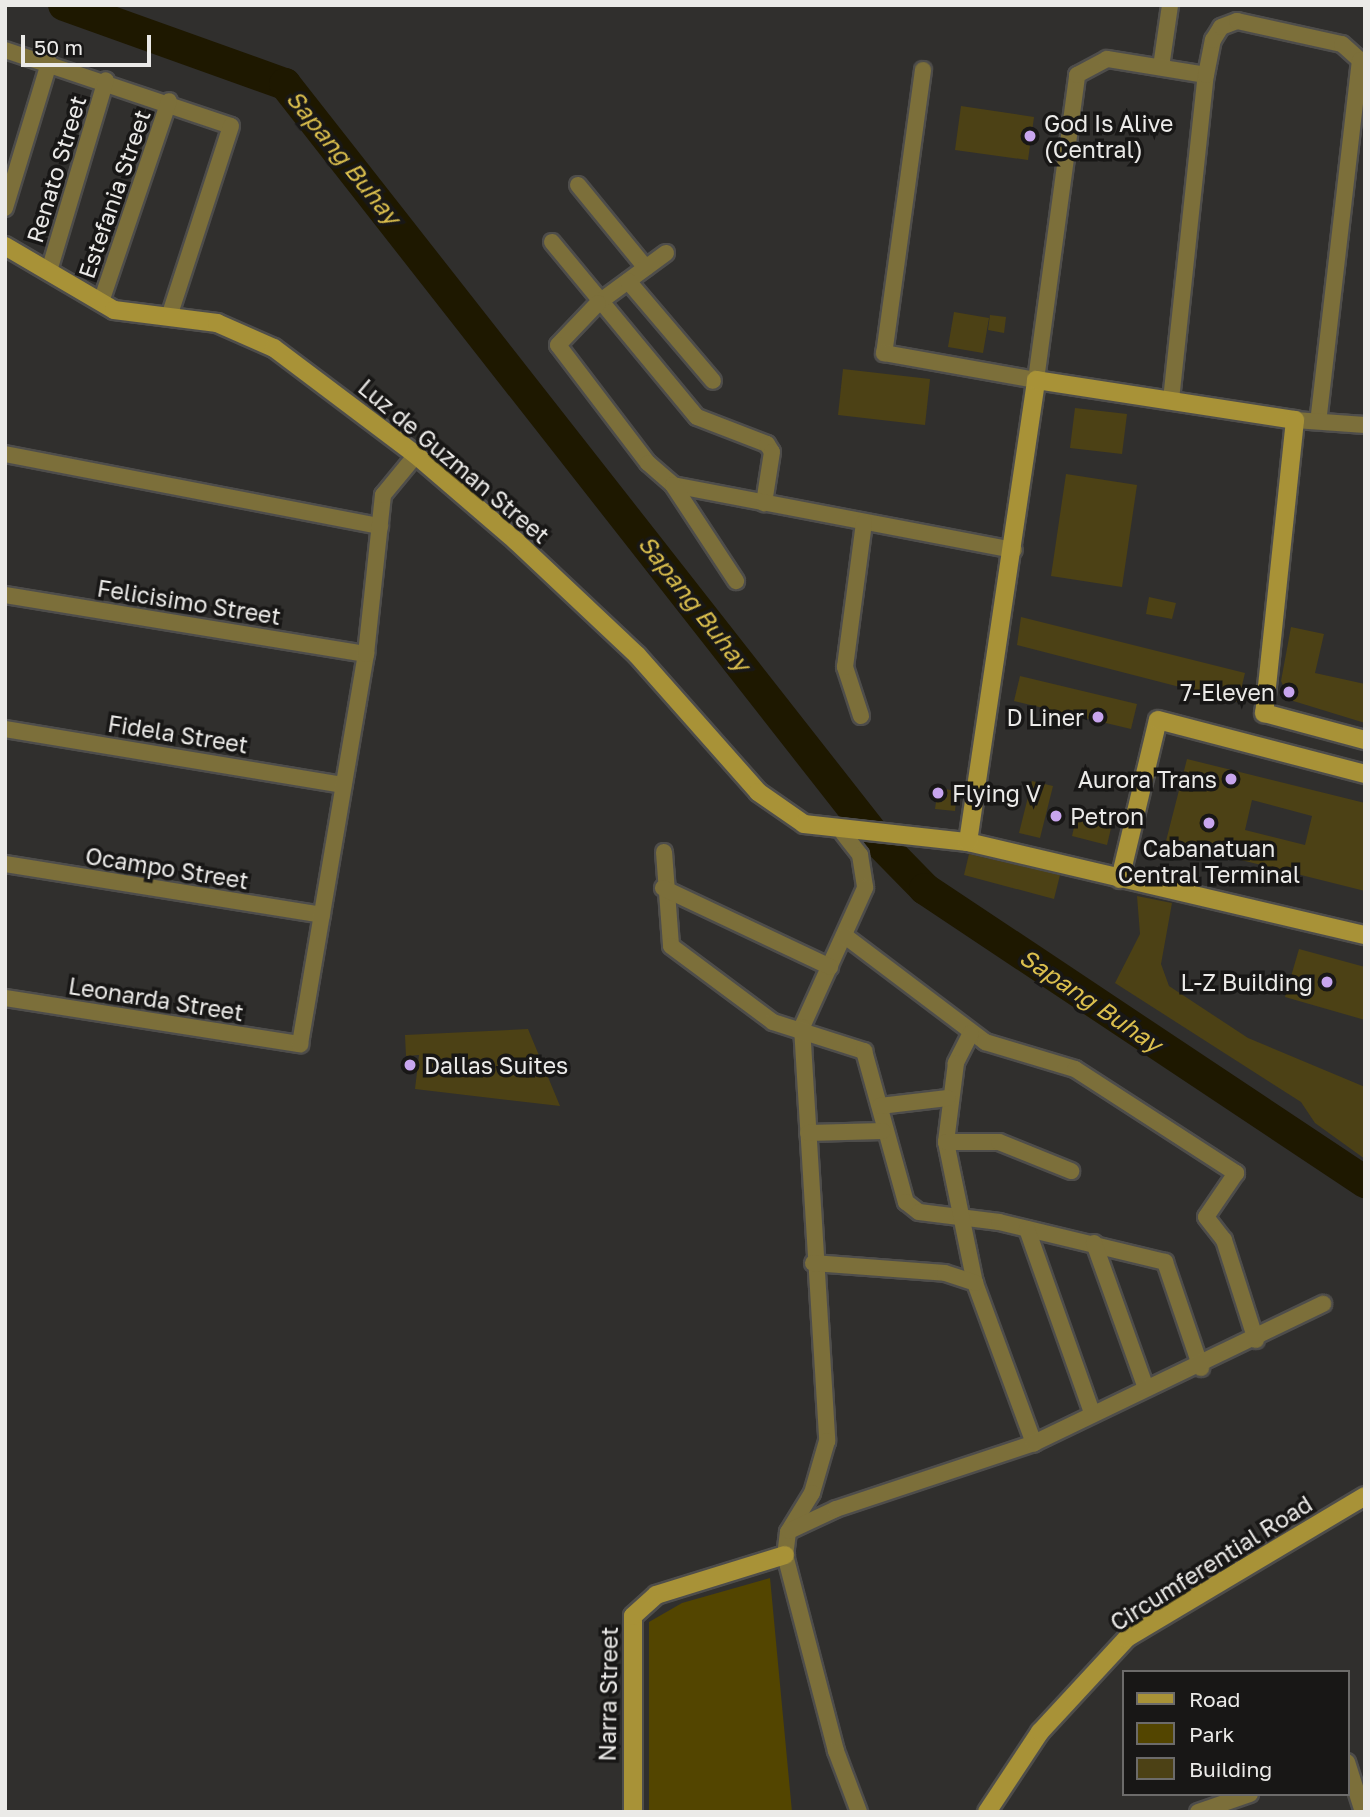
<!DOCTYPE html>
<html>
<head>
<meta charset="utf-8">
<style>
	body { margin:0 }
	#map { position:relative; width:1370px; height:1817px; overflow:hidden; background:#302f2d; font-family:"Golos Text",sans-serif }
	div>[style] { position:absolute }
	.green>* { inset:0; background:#534500 }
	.river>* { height:32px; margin:-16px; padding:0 16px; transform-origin:16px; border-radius:16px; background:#1e1800 }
	.building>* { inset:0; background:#4c4115 }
	.roads { filter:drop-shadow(2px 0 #4e4d4b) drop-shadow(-2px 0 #4e4d4b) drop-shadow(0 2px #4e4d4b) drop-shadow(0 -2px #4e4d4b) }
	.street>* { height:16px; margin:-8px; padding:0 8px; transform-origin:8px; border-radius:8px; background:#7c6f3a }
	.secondary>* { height:18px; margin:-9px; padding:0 9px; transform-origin:9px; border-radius:9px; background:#a89237 }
	.dots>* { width:19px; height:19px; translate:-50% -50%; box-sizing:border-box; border:4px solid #181716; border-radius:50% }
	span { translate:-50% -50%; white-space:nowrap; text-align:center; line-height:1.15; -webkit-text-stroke:7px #181716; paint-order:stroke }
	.poi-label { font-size:23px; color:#ebeae8 }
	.left { translate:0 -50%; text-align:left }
	.right { translate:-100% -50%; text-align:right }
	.street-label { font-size:23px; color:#ebeae8 }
	.water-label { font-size:24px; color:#dbbf4d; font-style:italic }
	.frame { position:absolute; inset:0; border:7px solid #ebeae8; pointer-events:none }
	.legend { position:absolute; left:1122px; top:1670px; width:228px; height:126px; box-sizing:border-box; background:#181716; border:2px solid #6c6b6a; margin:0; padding:9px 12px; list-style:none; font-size:21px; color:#ebeae8 }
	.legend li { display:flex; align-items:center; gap:14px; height:35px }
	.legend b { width:35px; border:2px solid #6c6b6a }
	.scale { position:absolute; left:21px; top:35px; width:130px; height:32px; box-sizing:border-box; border:4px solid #ebeae8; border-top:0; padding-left:9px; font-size:21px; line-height:24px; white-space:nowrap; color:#ebeae8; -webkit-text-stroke:5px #181716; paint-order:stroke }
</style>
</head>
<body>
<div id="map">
	<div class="green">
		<div style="clip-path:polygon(770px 1578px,792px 1812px,649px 1812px,649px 1622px,682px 1603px)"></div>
	</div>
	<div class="river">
		<div style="left:64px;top:5px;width:235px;rotate:19.7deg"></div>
		<div style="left:285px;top:84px;width:966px;rotate:51.9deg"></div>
		<div style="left:881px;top:844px;width:63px;rotate:45.6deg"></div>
		<div style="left:925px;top:889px;width:529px;rotate:33.66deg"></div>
	</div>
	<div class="building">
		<div style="clip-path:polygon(961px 106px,1034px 117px,1028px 160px,955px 150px)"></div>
		<div style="clip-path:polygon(954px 312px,989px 318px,983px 353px,948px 347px)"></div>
		<div style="clip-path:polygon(990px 315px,1006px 317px,1004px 333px,988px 330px)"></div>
		<div style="clip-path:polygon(843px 369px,930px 379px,925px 425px,838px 415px)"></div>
		<div style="clip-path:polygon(1075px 408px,1127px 414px,1122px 454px,1070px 448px)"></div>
		<div style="clip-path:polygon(1066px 474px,1137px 485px,1122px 587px,1051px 576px)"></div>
		<div style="clip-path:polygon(1149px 597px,1176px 603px,1172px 619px,1146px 614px)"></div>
		<div style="clip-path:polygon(1021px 617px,1245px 673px,1238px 702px,1017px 645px)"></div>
		<div style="clip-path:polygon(1291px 627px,1324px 634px,1315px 673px,1365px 684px,1365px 723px,1290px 700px,1281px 681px)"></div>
		<div style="clip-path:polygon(1020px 676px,1137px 704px,1131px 729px,1014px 701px)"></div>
		<div style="clip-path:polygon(evenodd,1187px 759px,1365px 803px,1365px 891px,1166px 841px,1187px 759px,1252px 800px,1312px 816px,1305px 845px,1245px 830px,1252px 800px)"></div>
		<div style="clip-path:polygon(1032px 781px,1053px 786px,1040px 838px,1019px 833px)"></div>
		<div style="clip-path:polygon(938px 788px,957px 791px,955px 811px,935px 809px)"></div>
		<div style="clip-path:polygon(1077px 815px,1112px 824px,1107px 845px,1072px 836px)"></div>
		<div style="clip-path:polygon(969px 854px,1060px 875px,1054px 899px,964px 875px)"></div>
		<div style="clip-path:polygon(1137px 896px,1172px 903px,1161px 964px,1169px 986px,1248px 1038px,1365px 1087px,1365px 1159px,1315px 1123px,1301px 1102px,1115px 983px,1140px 934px)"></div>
		<div style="clip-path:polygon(1299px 949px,1365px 967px,1365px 1020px,1285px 997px)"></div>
		<div style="clip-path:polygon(528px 1029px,560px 1106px,415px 1089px,419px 1055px,406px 1056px,405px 1035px)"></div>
	</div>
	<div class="roads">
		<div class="street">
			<div style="left:5px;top:50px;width:238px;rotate:18.6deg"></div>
			<div style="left:231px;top:126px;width:201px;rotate:108deg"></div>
			<div style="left:1161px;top:67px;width:63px;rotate:-81.7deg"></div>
			<div style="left:923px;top:70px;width:286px;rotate:97.8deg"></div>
			<div style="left:884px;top:353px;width:154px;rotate:10.1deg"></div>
			<div style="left:1036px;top:380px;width:308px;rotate:-82.3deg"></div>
			<div style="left:1077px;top:75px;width:34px;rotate:-28deg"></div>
			<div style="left:1107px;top:59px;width:100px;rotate:9.2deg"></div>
			<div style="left:578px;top:185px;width:107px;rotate:50.7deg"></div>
			<div style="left:5px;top:208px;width:152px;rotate:-73.1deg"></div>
			<div style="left:552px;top:242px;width:227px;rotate:50.4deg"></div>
			<div style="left:697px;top:417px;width:75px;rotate:21.1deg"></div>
			<div style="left:767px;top:444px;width:9px;rotate:58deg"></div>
			<div style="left:772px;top:452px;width:52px;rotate:98.9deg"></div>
			<div style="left:666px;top:253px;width:84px;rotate:143.7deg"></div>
			<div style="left:598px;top:303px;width:58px;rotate:133.6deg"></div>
			<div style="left:558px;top:345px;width:148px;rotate:52.7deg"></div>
			<div style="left:648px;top:463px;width:33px;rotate:41deg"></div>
			<div style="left:673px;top:485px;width:347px;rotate:10.8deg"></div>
			<div style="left:49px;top:271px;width:199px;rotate:-73.4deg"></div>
			<div style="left:628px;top:281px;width:131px;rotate:49.6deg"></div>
			<div style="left:101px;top:302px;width:212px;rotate:-71.3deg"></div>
			<div style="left:1171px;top:400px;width:327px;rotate:-83.9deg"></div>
			<div style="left:1206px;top:75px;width:36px;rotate:-79deg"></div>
			<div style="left:1213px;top:40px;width:15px;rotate:-58deg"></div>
			<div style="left:1221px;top:27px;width:17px;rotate:-21deg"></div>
			<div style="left:1237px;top:21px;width:107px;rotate:12.4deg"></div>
			<div style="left:1342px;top:44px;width:24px;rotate:42deg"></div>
			<div style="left:1360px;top:60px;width:363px;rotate:96.6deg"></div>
			<div style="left:1295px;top:420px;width:70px;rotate:4.1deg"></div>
			<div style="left:5px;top:454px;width:382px;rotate:10.9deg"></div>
			<div style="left:673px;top:485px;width:115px;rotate:56.7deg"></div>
			<div style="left:5px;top:595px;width:366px;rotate:9.3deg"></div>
			<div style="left:861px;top:716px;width:52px;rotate:-108.1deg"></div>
			<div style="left:845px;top:667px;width:146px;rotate:-82.5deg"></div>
			<div style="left:5px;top:729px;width:343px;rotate:9.4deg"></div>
			<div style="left:843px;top:833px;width:28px;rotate:52deg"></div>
			<div style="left:860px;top:855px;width:33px;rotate:81deg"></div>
			<div style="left:865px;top:888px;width:153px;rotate:114.4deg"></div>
			<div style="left:802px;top:1027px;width:415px;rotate:86.5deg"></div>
			<div style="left:827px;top:1441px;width:54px;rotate:106.1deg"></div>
			<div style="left:812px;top:1493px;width:46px;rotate:121.6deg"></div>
			<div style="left:788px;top:1532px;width:23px;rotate:97deg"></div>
			<div style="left:785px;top:1555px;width:203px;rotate:75.4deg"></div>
			<div style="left:836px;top:1751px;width:65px;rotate:69.3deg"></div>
			<div style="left:664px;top:852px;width:94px;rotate:85.7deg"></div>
			<div style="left:671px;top:946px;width:127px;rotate:36.7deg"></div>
			<div style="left:773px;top:1022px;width:96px;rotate:17.7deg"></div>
			<div style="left:864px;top:1051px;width:157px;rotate:74.5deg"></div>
			<div style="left:906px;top:1202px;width:16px;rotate:38deg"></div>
			<div style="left:919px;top:1212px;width:81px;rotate:7.1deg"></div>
			<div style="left:999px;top:1222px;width:171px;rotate:13.5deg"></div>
			<div style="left:1165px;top:1262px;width:112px;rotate:71.2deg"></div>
			<div style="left:5px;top:864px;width:321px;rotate:9.1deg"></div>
			<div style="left:663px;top:888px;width:185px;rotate:25.3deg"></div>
			<div style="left:845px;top:936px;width:176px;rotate:37.1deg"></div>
			<div style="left:985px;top:1042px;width:94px;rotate:16.7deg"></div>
			<div style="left:1075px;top:1069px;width:192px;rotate:32.9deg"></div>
			<div style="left:1236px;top:1173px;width:53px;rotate:124.3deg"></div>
			<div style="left:1206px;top:1217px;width:29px;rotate:52deg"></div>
			<div style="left:1224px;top:1240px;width:105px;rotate:72.3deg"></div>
			<div style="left:5px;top:998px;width:299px;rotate:8.9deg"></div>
			<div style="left:300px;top:1044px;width:396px;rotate:-80.4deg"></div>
			<div style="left:366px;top:654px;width:160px;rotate:-83.9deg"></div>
			<div style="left:383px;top:495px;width:52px;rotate:-50.5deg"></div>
			<div style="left:971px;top:1033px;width:34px;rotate:117deg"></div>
			<div style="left:956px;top:1063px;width:80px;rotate:97.2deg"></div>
			<div style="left:946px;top:1142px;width:144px;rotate:78.4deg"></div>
			<div style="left:975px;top:1283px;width:171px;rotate:69.8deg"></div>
			<div style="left:880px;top:1106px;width:68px;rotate:-6.7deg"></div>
			<div style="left:808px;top:1133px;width:75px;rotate:-1.5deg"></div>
			<div style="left:946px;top:1142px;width:53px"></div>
			<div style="left:999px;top:1142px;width:78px;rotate:21.9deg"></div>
			<div style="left:1027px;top:1229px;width:192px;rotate:70.5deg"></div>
			<div style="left:1094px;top:1243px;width:154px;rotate:70.3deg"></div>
			<div style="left:813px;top:1263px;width:132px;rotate:4.3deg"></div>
			<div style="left:945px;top:1273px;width:32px;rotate:18deg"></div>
			<div style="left:789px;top:1531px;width:52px;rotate:-25.1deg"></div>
			<div style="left:836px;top:1509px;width:209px;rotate:-18.4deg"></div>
			<div style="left:1034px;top:1443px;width:321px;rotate:-25.7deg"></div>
			<div style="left:1347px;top:1762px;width:52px;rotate:72.3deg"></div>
			<div style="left:1198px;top:1812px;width:55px;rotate:-19.1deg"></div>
		</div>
		<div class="secondary">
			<div style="left:5px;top:246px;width:126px;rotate:30.4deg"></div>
			<div style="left:114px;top:310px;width:104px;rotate:7.2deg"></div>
			<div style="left:217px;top:323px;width:62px;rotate:23.7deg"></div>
			<div style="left:274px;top:348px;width:178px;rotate:37deg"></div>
			<div style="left:416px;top:455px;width:132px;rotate:40.7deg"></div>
			<div style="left:516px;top:541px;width:166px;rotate:43.3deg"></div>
			<div style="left:637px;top:655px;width:183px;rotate:48.5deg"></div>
			<div style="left:758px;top:792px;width:56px;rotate:34.8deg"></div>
			<div style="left:804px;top:824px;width:165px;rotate:6.3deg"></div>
			<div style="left:968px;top:842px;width:408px;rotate:13.2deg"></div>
			<div style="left:968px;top:842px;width:467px;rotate:-81.6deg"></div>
			<div style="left:1036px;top:380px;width:262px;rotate:8.8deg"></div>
			<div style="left:1295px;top:420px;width:295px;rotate:96deg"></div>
			<div style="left:1264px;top:713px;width:105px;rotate:15deg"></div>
			<div style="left:1120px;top:879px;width:163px;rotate:-76.6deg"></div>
			<div style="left:1158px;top:720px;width:214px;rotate:14.6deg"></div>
			<div style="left:633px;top:1812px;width:196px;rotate:-90deg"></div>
			<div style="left:633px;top:1616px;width:31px;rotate:-42deg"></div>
			<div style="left:656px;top:1595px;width:135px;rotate:-17.2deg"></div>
			<div style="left:987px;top:1812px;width:96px;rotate:-56.5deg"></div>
			<div style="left:1040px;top:1732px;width:128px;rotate:-47.2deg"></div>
			<div style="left:1127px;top:1638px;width:277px;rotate:-30.8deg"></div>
		</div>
	</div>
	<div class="dots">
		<div style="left:1030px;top:136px;background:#c8a5ee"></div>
		<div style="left:1289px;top:692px;background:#c8a5ee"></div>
		<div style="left:1098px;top:717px;background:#c8a5ee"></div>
		<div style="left:1231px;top:779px;background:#c8a5ee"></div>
		<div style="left:938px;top:793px;background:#c8a5ee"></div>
		<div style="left:1056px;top:816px;background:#c8a5ee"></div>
		<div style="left:1209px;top:823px;background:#c8a5ee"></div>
		<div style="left:1327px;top:982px;background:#c8a5ee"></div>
		<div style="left:410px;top:1065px;background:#c8a5ee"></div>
	</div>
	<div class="poi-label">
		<span class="left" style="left:1044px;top:136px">God Is Alive<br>(Central)</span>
		<span class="right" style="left:1275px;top:692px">7-Eleven</span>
		<span class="right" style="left:1084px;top:717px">D Liner</span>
		<span class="right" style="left:1217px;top:779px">Aurora Trans</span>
		<span class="left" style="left:952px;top:793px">Flying V</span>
		<span class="left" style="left:1070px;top:816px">Petron</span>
		<span style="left:1209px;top:861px">Cabanatuan<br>Central Terminal</span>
		<span class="right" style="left:1313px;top:982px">L-Z Building</span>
		<span class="left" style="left:424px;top:1065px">Dallas Suites</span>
	</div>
	<div class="street-label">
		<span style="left:56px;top:169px;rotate:-73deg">Renato Street</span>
		<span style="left:114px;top:194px;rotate:-71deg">Estefania Street</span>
		<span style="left:454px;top:461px;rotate:40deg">Luz de Guzman Street</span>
		<span style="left:189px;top:602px;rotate:9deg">Felicisimo Street</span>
		<span style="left:178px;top:734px;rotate:9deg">Fidela Street</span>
		<span style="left:167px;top:868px;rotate:9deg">Ocampo Street</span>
		<span style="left:156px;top:999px;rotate:9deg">Leonarda Street</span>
		<span style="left:1211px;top:1563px;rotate:-32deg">Circumferential Road</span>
		<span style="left:608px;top:1694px;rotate:-89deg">Narra Street</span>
	</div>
	<div class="water-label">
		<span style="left:344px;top:157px;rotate:51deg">Sapang Buhay</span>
		<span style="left:695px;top:603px;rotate:52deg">Sapang Buhay</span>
		<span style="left:1091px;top:1000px;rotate:34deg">Sapang Buhay</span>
	</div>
	<div class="frame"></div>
	<ul class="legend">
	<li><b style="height:9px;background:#a89237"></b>Road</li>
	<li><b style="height:19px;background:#534500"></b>Park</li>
	<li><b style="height:19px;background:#4c4115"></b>Building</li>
	</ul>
	<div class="scale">50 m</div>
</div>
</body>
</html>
